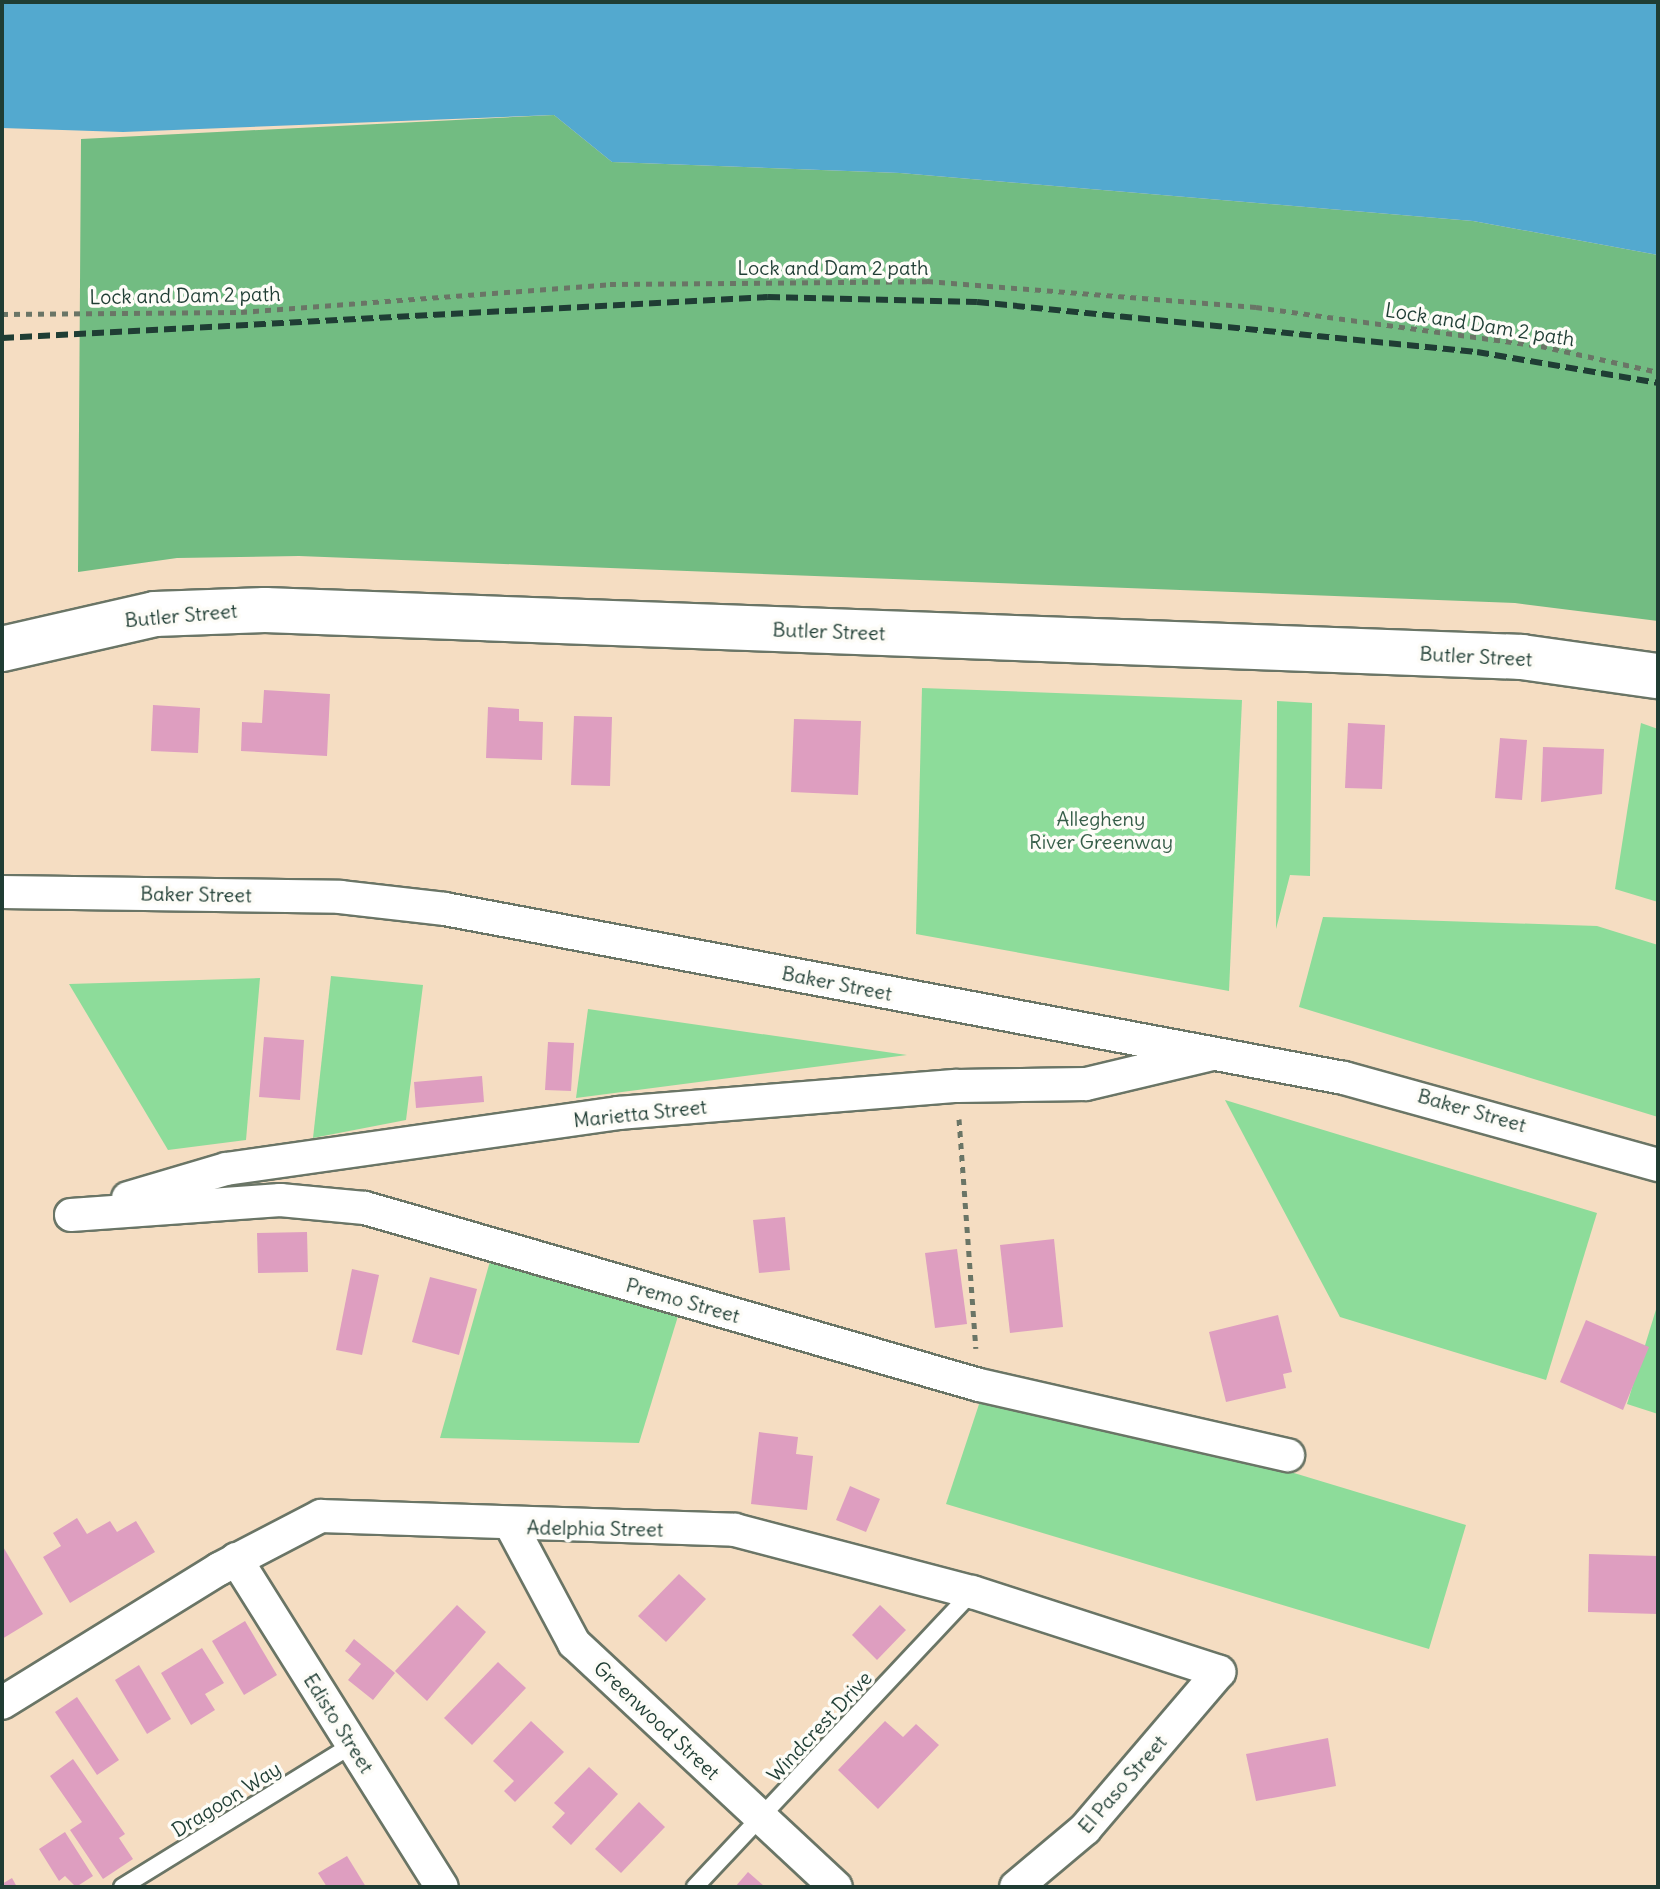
<!DOCTYPE html>
<html>
<head>
<meta charset="utf-8">
<style>
	body { margin:0 }
	#map { position:relative; width:1660px; height:1889px; overflow:hidden; background:#f5ddc2; font-family:Delius,sans-serif }
	div>[style] { position:absolute }
	.green>* { inset:0; background:#8ddc9a }
	.forest>* { inset:0; background:#72bc82 }
	.water>* { inset:0; background:#53a9cf }
	.building>* { inset:0; background:#de9ec0 }
	.path>* { height:5px; margin-top:-2.5px; transform-origin:0; background:repeating-linear-gradient(90deg,#6a7566 0 6px,transparent 0 12px) }
	.roads { filter:drop-shadow(2px 0 #6a7566) drop-shadow(-2px 0 #6a7566) drop-shadow(0 2px #6a7566) drop-shadow(0 -2px #6a7566) }
	.service>* { height:16px; margin:-8px; padding:0 8px; transform-origin:8px; border-radius:8px; background:#fff }
	.minor>* { height:32px; margin:-16px; padding:0 16px; transform-origin:16px; border-radius:16px; background:#fff }
	.trunk>* { height:44px; margin:-22px; padding:0 22px; transform-origin:22px; border-radius:22px; background:#fff }
	.rail>* { height:6px; margin-top:-3px; transform-origin:0; background:repeating-linear-gradient(90deg,#1f3d34 0 12px,transparent 0 18px) }
	span { translate:-50% -50%; white-space:nowrap; text-align:center; line-height:1.15; -webkit-text-stroke:7px #fdfcf7; paint-order:stroke }
	.street-label { font-size:20px; color:#1f3d34 }
	.park-label { font-size:20px; color:#355d48 }
	.frame { position:absolute; inset:0; border:4px solid #1f3d34; pointer-events:none }
</style>
</head>
<body>
<div id="map">
	<div class="green">
		<div style="clip-path:polygon(922px 688px,1242px 700px,1229px 991px,916px 934px)"></div>
		<div style="clip-path:polygon(1277px 701px,1312px 703px,1310px 876px,1290px 875px,1276px 929px)"></div>
		<div style="clip-path:polygon(1641px 723px,1658px 729px,1658px 902px,1615px 889px)"></div>
		<div style="clip-path:polygon(1323px 917px,1597px 926px,1658px 945px,1658px 1117px,1299px 1007px)"></div>
		<div style="clip-path:polygon(331px 976px,423px 985px,406px 1120px,313px 1138px)"></div>
		<div style="clip-path:polygon(260px 978px,246px 1140px,168px 1150px,69px 984px)"></div>
		<div style="clip-path:polygon(588px 1009px,907px 1055px,576px 1098px)"></div>
		<div style="clip-path:polygon(1225px 1100px,1597px 1213px,1546px 1380px,1340px 1317px)"></div>
		<div style="clip-path:polygon(498px 1233px,686px 1290px,639px 1443px,440px 1438px)"></div>
		<div style="clip-path:polygon(1658px 1303px,1658px 1414px,1627px 1404px)"></div>
		<div style="clip-path:polygon(987px 1380px,1466px 1525px,1429px 1649px,946px 1504px)"></div>
	</div>
	<div class="forest">
		<div style="clip-path:polygon(554px 115px,612px 162px,900px 173px,1473px 221px,1658px 255px,1658px 621px,1515px 603px,299px 556px,177px 558px,78px 572px,81px 139px)"></div>
	</div>
	<div class="water">
		<div style="clip-path:polygon(2px 2px,1658px 2px,1658px 255px,1473px 221px,900px 173px,612px 162px,554px 115px,123px 132px,2px 128px)"></div>
	</div>
	<div class="building">
		<div style="clip-path:polygon(264px 690px,330px 694px,327px 756px,241px 751px,242px 722px,262px 723px)"></div>
		<div style="clip-path:polygon(153px 705px,200px 708px,198px 753px,151px 751px)"></div>
		<div style="clip-path:polygon(488px 707px,519px 709px,519px 721px,543px 722px,542px 760px,486px 758px)"></div>
		<div style="clip-path:polygon(574px 716px,612px 717px,610px 786px,571px 785px)"></div>
		<div style="clip-path:polygon(794px 719px,861px 721px,858px 795px,791px 792px)"></div>
		<div style="clip-path:polygon(1348px 723px,1385px 725px,1382px 789px,1345px 788px)"></div>
		<div style="clip-path:polygon(1500px 738px,1527px 740px,1522px 800px,1495px 798px)"></div>
		<div style="clip-path:polygon(1543px 747px,1604px 749px,1602px 794px,1541px 802px)"></div>
		<div style="clip-path:polygon(264px 1037px,304px 1040px,300px 1100px,259px 1097px)"></div>
		<div style="clip-path:polygon(548px 1042px,574px 1043px,571px 1091px,545px 1090px)"></div>
		<div style="clip-path:polygon(482px 1076px,484px 1102px,416px 1108px,414px 1082px)"></div>
		<div style="clip-path:polygon(785px 1217px,790px 1270px,759px 1273px,753px 1220px)"></div>
		<div style="clip-path:polygon(307px 1232px,308px 1272px,258px 1273px,257px 1233px)"></div>
		<div style="clip-path:polygon(1054px 1239px,1063px 1327px,1010px 1333px,1000px 1245px)"></div>
		<div style="clip-path:polygon(957px 1249px,967px 1324px,935px 1328px,925px 1253px)"></div>
		<div style="clip-path:polygon(352px 1269px,379px 1275px,362px 1355px,336px 1350px)"></div>
		<div style="clip-path:polygon(430px 1277px,477px 1289px,459px 1355px,412px 1342px)"></div>
		<div style="clip-path:polygon(1278px 1315px,1292px 1372px,1283px 1374px,1286px 1388px,1226px 1402px,1209px 1332px)"></div>
		<div style="clip-path:polygon(1586px 1320px,1649px 1347px,1623px 1410px,1560px 1382px)"></div>
		<div style="clip-path:polygon(759px 1432px,798px 1437px,796px 1454px,813px 1456px,807px 1510px,751px 1504px)"></div>
		<div style="clip-path:polygon(850px 1486px,880px 1499px,866px 1532px,836px 1520px)"></div>
		<div style="clip-path:polygon(77px 1518px,87px 1534px,110px 1521px,117px 1532px,136px 1521px,155px 1552px,70px 1603px,43px 1557px,61px 1546px,53px 1533px)"></div>
		<div style="clip-path:polygon(2px 1545px,43px 1614px,2px 1639px)"></div>
		<div style="clip-path:polygon(1589px 1554px,1658px 1556px,1658px 1614px,1588px 1612px)"></div>
		<div style="clip-path:polygon(679px 1574px,706px 1599px,666px 1642px,638px 1616px)"></div>
		<div style="clip-path:polygon(457px 1605px,486px 1632px,427px 1701px,395px 1671px)"></div>
		<div style="clip-path:polygon(880px 1605px,906px 1630px,877px 1660px,852px 1635px)"></div>
		<div style="clip-path:polygon(245px 1621px,277px 1675px,244px 1695px,212px 1641px)"></div>
		<div style="clip-path:polygon(354px 1639px,395px 1673px,373px 1700px,348px 1680px,361px 1664px,345px 1651px)"></div>
		<div style="clip-path:polygon(202px 1648px,224px 1683px,205px 1694px,215px 1710px,191px 1725px,161px 1673px)"></div>
		<div style="clip-path:polygon(498px 1662px,526px 1688px,472px 1745px,444px 1718px)"></div>
		<div style="clip-path:polygon(139px 1665px,171px 1719px,147px 1734px,115px 1680px)"></div>
		<div style="clip-path:polygon(77px 1697px,119px 1760px,97px 1775px,55px 1712px)"></div>
		<div style="clip-path:polygon(531px 1721px,564px 1752px,515px 1802px,504px 1791px,514px 1781px,493px 1761px)"></div>
		<div style="clip-path:polygon(885px 1721px,903px 1737px,916px 1724px,939px 1745px,878px 1809px,838px 1770px)"></div>
		<div style="clip-path:polygon(1328px 1738px,1336px 1786px,1256px 1801px,1246px 1754px)"></div>
		<div style="clip-path:polygon(73px 1759px,125px 1834px,119px 1838px,133px 1859px,103px 1879px,70px 1830px,82px 1822px,50px 1776px)"></div>
		<div style="clip-path:polygon(589px 1767px,618px 1794px,571px 1845px,552px 1827px,565px 1813px,554px 1803px)"></div>
		<div style="clip-path:polygon(639px 1802px,665px 1827px,621px 1873px,595px 1849px)"></div>
		<div style="clip-path:polygon(65px 1832px,93px 1876px,76px 1887px,65px 1876px,59px 1881px,39px 1849px)"></div>
		<div style="clip-path:polygon(347px 1856px,366px 1887px,327px 1887px,318px 1873px)"></div>
		<div style="clip-path:polygon(748px 1872px,765px 1887px,735px 1887px)"></div>
		<div style="clip-path:polygon(12px 1878px,17px 1887px,2px 1887px,2px 1884px)"></div>
	</div>
	<div class="path">
		<div style="left:2px;top:314px;width:239px;rotate:-0.5deg"></div>
		<div style="left:241px;top:312px;width:370px;rotate:-4.3deg"></div>
		<div style="left:610px;top:284px;width:317px;rotate:-0.5deg"></div>
		<div style="left:927px;top:281px;width:330px;rotate:4.5deg"></div>
		<div style="left:1256px;top:307px;width:288px;rotate:7.8deg"></div>
		<div style="left:1541px;top:346px;width:120px;rotate:12.5deg"></div>
		<div style="left:959px;top:1119px;width:230px;rotate:85.8deg"></div>
	</div>
	<div class="roads">
		<div class="service">
			<div style="left:122px;top:1887px;width:270px;rotate:-31.7deg"></div>
			<div style="left:695px;top:1887px;width:405px;rotate:-46.8deg"></div>
		</div>
		<div class="minor">
			<div style="left:2px;top:892px;width:338px;rotate:0.8deg"></div>
			<div style="left:340px;top:897px;width:106px;rotate:6.5deg"></div>
			<div style="left:445px;top:909px;width:915px;rotate:10.65deg"></div>
			<div style="left:1344px;top:1078px;width:326px;rotate:15.5deg"></div>
			<div style="left:128px;top:1198px;width:102px;rotate:-16.5deg"></div>
			<div style="left:226px;top:1169px;width:396px;rotate:-8.1deg"></div>
			<div style="left:618px;top:1113px;width:340px;rotate:-4.6deg"></div>
			<div style="left:957px;top:1086px;width:129px;rotate:-0.9deg"></div>
			<div style="left:1086px;top:1084px;width:125px;rotate:-13.4deg"></div>
			<div style="left:71px;top:1215px;width:210px;rotate:-4.1deg"></div>
			<div style="left:280px;top:1200px;width:85px;rotate:5.4deg"></div>
			<div style="left:365px;top:1208px;width:639px;rotate:16.08deg"></div>
			<div style="left:979px;top:1385px;width:317px;rotate:12.8deg"></div>
			<div style="left:512px;top:1527px;width:132px;rotate:61.9deg"></div>
			<div style="left:574px;top:1643px;width:358px;rotate:43deg"></div>
			<div style="left:236px;top:1559px;width:387px;rotate:57.9deg"></div>
			<div style="left:2px;top:1703px;width:255px;rotate:-31.7deg"></div>
			<div style="left:219px;top:1569px;width:115px;rotate:-27.5deg"></div>
			<div style="left:321px;top:1516px;width:414px;rotate:1.9deg"></div>
			<div style="left:735px;top:1530px;width:245px;rotate:14.7deg"></div>
			<div style="left:972px;top:1592px;width:260px;rotate:17.9deg"></div>
			<div style="left:1219px;top:1672px;width:206px;rotate:130.5deg"></div>
			<div style="left:1085px;top:1829px;width:90px;rotate:140deg"></div>
		</div>
		<div class="trunk">
			<div style="left:2px;top:649px;width:157px;rotate:-12.9deg"></div>
			<div style="left:155px;top:614px;width:110px;rotate:-2.1deg"></div>
			<div style="left:265px;top:610px;width:1258px;rotate:2.14deg"></div>
			<div style="left:1522px;top:657px;width:137px;rotate:8deg"></div>
		</div>
	</div>
	<div class="rail">
		<div style="left:2px;top:338px;width:767px;rotate:-3.06deg"></div>
		<div style="left:768px;top:297px;width:209px;rotate:1.4deg"></div>
		<div style="left:977px;top:302px;width:502px;rotate:5.71deg"></div>
		<div style="left:1477px;top:352px;width:184px;rotate:9.7deg"></div>
	</div>
	<div class="street-label">
		<span style="left:833px;top:267px">Lock and Dam 2 path</span>
		<span style="left:185px;top:295px;rotate:-1deg">Lock and Dam 2 path</span>
		<span style="left:1480px;top:324px;rotate:9deg">Lock and Dam 2 path</span>
		<span style="left:181px;top:615px;rotate:-5deg">Butler Street</span>
		<span style="left:829px;top:631px;rotate:2deg">Butler Street</span>
		<span style="left:1476px;top:656px;rotate:3deg">Butler Street</span>
		<span style="left:196px;top:894px;rotate:1deg">Baker Street</span>
		<span style="left:837px;top:983px;rotate:11deg">Baker Street</span>
		<span style="left:1472px;top:1110px;rotate:16deg">Baker Street</span>
		<span style="left:640px;top:1113px;rotate:-6deg">Marietta Street</span>
		<span style="left:683px;top:1300px;rotate:16deg">Premo Street</span>
		<span style="left:595px;top:1528px;rotate:1deg">Adelphia Street</span>
		<span style="left:657px;top:1720px;rotate:43deg">Greenwood Street</span>
		<span style="left:339px;top:1723px;rotate:58deg">Edisto Street</span>
		<span style="left:819px;top:1726px;rotate:-47deg">Windcrest Drive</span>
		<span style="left:1122px;top:1784px;rotate:-49deg">El Paso Street</span>
		<span style="left:226px;top:1799px;rotate:-32deg">Dragoon Way</span>
	</div>
	<div class="park-label">
		<span style="left:1101px;top:830px">Allegheny<br>River Greenway</span>
	</div>
	<div class="frame"></div>
</div>
</body>
</html>
